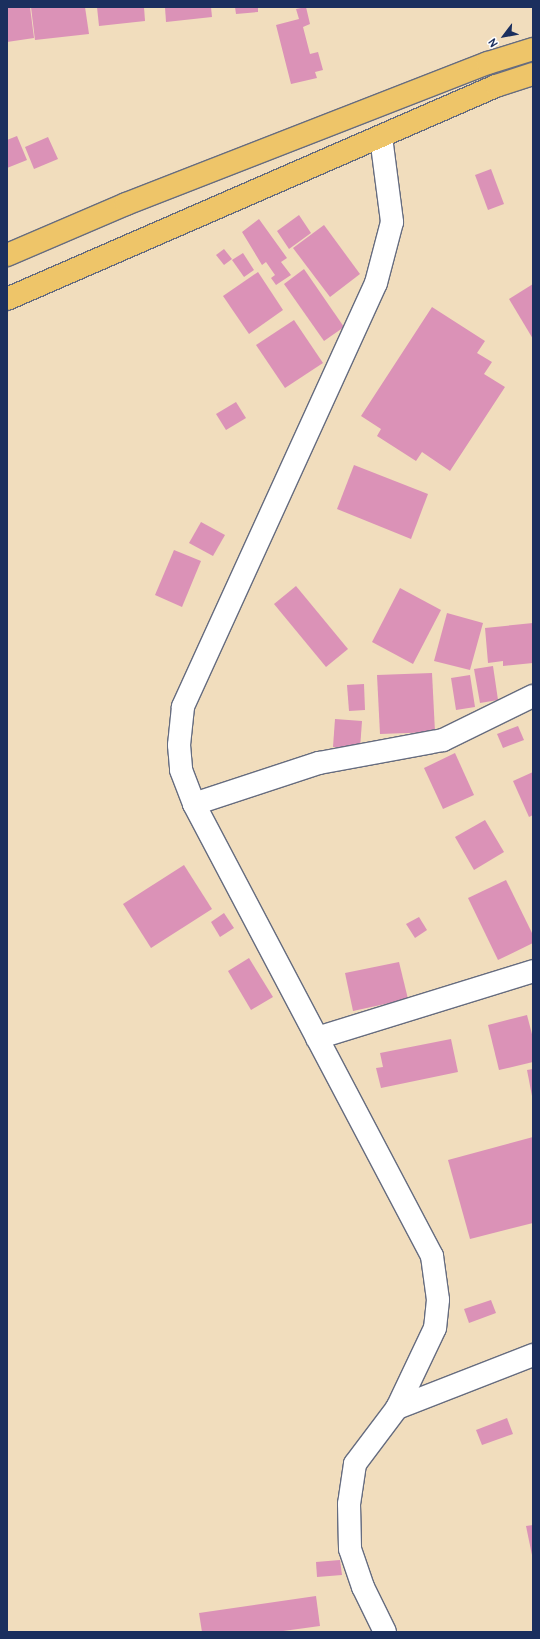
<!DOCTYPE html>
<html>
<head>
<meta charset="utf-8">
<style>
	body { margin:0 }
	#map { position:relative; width:540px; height:1639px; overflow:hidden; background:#f1ddbd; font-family:Pangolin,sans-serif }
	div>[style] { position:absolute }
	.building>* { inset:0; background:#db92b7 }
	.roads { filter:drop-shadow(1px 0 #666c7f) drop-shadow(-1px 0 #666c7f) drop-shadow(0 1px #666c7f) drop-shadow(0 -1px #666c7f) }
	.minor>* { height:22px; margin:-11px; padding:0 11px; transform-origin:11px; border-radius:11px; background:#fff }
	.major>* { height:22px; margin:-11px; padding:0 11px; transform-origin:11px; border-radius:11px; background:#eec569 }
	span { translate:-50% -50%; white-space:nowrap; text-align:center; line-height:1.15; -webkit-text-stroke:3px #fff; paint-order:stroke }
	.frame { position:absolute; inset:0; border:8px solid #1b2f5e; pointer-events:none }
	.north { position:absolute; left:484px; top:16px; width:40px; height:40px; -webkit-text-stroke:3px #fff; paint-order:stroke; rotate:238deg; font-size:11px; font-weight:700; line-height:16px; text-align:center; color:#1b2f5e }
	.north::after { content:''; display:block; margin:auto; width:14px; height:18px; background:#1b2f5e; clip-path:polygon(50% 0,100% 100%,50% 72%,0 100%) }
</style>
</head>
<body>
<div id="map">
	<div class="building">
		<div style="clip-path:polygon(7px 7px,30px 7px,34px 38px,7px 42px)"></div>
		<div style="clip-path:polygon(31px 7px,85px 7px,89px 34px,35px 40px)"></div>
		<div style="clip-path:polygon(97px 7px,144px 7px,145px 21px,99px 26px)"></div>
		<div style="clip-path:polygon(165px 7px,211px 7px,212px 17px,166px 22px)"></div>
		<div style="clip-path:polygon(235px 7px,258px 7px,258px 12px,236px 14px)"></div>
		<div style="clip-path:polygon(306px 7px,310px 24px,303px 27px,310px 54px,318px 52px,323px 70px,315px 72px,317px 78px,291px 84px,276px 25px,299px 19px,296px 9px)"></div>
		<div style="clip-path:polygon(17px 136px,27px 160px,7px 168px,7px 140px)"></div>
		<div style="clip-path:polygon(48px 137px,58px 159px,34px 169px,25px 147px)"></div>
		<div style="clip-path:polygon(491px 169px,504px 204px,488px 210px,475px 175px)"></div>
		<div style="clip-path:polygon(299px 215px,311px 233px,289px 249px,277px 231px)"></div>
		<div style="clip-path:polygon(259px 219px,287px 258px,281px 262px,291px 275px,276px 285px,271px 278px,275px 275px,266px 262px,262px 265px,242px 232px)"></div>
		<div style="clip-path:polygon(324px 225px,360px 274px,330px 297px,293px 248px)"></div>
		<div style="clip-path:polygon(224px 249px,232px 259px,224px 265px,216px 255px)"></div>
		<div style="clip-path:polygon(243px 253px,254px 270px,244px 277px,232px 260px)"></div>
		<div style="clip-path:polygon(304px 269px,344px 327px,324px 341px,284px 284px)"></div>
		<div style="clip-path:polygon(258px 272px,283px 310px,249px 334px,223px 296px)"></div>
		<div style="clip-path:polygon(533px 284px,533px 339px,509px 299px)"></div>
		<div style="clip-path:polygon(432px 307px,485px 341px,477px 353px,492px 362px,484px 374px,505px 387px,450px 471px,422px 452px,416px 461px,377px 436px,381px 429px,361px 416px)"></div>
		<div style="clip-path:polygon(294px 320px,323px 363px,285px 388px,256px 345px)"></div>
		<div style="clip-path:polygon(236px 402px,246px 418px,226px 430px,216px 414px)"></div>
		<div style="clip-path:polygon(354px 465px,428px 494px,411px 539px,337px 509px)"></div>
		<div style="clip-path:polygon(201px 522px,225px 535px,213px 556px,189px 543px)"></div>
		<div style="clip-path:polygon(174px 550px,201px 561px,182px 607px,155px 595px)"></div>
		<div style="clip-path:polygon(296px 586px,348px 649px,326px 667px,274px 604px)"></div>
		<div style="clip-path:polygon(400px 588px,441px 610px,413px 664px,372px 642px)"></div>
		<div style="clip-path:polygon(447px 613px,483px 623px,470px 670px,434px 661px)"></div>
		<div style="clip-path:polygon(533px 623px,533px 663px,503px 666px,503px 661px,488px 663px,485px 628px)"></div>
		<div style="clip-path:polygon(493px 666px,498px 700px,480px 703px,474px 669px)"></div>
		<div style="clip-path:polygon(432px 673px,435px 732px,380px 734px,377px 675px)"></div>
		<div style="clip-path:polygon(470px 675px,475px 707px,456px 710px,451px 678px)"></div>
		<div style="clip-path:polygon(364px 684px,365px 710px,349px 711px,347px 685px)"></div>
		<div style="clip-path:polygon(335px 719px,362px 721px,360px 749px,333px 747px)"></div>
		<div style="clip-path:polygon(518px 726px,524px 740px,503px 748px,497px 734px)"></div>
		<div style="clip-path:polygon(455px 753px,474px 795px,443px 809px,424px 768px)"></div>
		<div style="clip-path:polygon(533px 772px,533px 815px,529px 817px,513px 781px)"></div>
		<div style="clip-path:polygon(485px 820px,504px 852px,474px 870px,455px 837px)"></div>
		<div style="clip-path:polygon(184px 865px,212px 909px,151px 948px,123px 904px)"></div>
		<div style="clip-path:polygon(506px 880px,533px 935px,533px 943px,498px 960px,468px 898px)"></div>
		<div style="clip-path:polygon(224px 913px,234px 928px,220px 937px,211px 922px)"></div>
		<div style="clip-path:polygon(419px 917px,427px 930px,415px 938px,406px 924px)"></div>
		<div style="clip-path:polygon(249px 958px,273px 997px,251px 1010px,228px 971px)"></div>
		<div style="clip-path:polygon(399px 962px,408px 999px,353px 1011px,345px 973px)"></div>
		<div style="clip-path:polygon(527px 1015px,533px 1038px,533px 1062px,499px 1070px,488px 1025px)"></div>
		<div style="clip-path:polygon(451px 1039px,458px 1072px,381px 1088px,376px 1068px,383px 1067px,380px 1053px)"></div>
		<div style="clip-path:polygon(533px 1069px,533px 1096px,532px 1096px,527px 1070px)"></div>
		<div style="clip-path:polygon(533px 1137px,533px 1223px,470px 1239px,448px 1160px)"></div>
		<div style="clip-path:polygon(491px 1300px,496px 1313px,469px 1323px,464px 1309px)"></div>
		<div style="clip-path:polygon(507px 1418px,513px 1434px,482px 1445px,476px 1430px)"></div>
		<div style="clip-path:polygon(533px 1525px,533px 1555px,532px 1555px,526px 1526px)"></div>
		<div style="clip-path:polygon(340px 1560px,342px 1575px,317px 1577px,316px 1562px)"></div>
		<div style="clip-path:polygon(316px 1596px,320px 1626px,276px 1632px,202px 1632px,199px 1613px)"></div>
	</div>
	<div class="roads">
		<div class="minor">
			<div style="left:381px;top:137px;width:86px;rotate:82.6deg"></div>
			<div style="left:392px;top:222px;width:63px;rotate:104.7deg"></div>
			<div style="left:376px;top:283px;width:466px;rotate:114.5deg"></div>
			<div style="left:183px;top:707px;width:38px;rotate:96deg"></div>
			<div style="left:179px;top:745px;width:25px;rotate:85deg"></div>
			<div style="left:181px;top:770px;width:36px;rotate:69deg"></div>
			<div style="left:194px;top:804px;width:511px;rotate:62.23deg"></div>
			<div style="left:432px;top:1256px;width:44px;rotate:82.2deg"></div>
			<div style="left:438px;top:1300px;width:28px;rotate:96deg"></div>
			<div style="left:435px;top:1328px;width:89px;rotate:115.4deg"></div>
			<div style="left:397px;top:1408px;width:70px;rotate:126.9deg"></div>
			<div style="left:355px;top:1464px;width:40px;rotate:98.5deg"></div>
			<div style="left:349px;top:1504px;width:45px;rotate:88.7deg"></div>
			<div style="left:350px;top:1549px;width:40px;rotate:71.1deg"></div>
			<div style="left:363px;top:1587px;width:50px;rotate:63.9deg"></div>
			<div style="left:194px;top:804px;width:132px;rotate:-18.2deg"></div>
			<div style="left:319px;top:763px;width:126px;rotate:-10.5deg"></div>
			<div style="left:443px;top:740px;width:100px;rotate:-26.1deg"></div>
			<div style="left:317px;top:1038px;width:226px;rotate:-17.2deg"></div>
			<div style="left:397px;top:1408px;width:146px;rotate:-21.3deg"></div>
		</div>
		<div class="major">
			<div style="left:7px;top:255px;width:129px;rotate:-23.2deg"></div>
			<div style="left:126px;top:204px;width:388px;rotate:-21.3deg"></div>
			<div style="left:488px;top:63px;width:47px;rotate:-17.3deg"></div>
			<div style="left:7px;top:299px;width:533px;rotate:-23.54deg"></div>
			<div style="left:496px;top:86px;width:39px;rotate:-18deg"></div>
		</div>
	</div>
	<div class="frame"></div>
	<div class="north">N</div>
</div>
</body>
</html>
